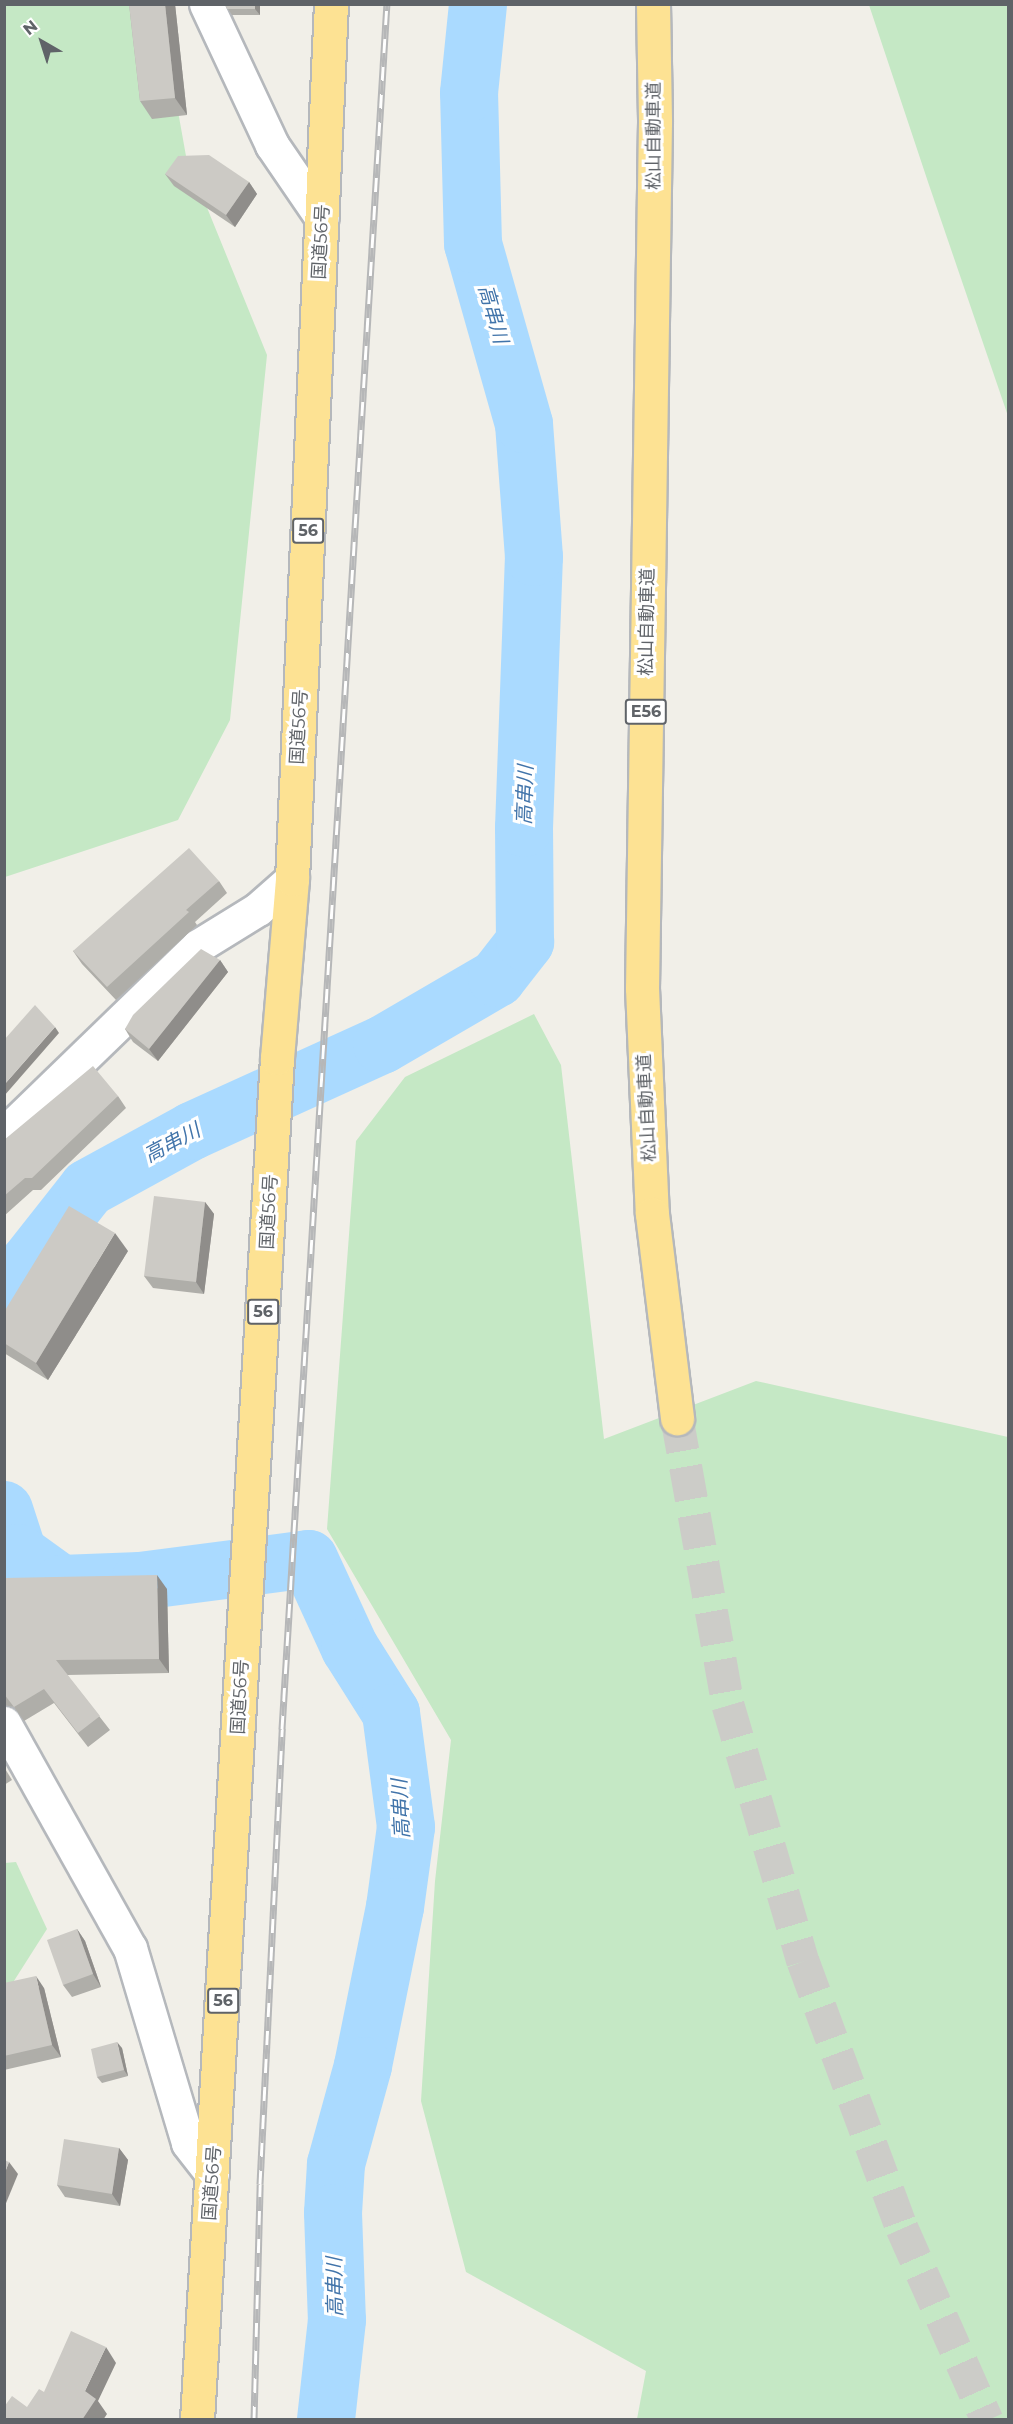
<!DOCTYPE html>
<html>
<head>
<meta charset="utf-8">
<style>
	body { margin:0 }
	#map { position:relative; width:1013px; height:2424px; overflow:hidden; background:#f1efe8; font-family:Montserrat,"Noto Sans JP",sans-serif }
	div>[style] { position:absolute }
	.green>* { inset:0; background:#c5e8c5 }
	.river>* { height:58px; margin:-29px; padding:0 29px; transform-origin:29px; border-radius:29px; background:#aadaff }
	.highway-tunnel>* { height:33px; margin-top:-16.5px; transform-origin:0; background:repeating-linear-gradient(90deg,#ccccc8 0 33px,transparent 0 49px) }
	.roads { filter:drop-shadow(2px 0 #b5b8bc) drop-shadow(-2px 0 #b5b8bc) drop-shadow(0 2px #b5b8bc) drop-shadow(0 -2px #b5b8bc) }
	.minor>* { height:33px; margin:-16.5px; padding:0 16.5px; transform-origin:16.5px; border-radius:16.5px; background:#fff }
	.highway>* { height:33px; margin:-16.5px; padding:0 16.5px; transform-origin:16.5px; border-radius:16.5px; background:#fde293 }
	.rail>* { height:7px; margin-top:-3.5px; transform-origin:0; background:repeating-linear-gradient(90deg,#fff 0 14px,#b6b7b8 0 28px); box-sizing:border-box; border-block:2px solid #b6b7b8 }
	.wall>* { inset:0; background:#afaea9 }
	.shaded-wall>* { inset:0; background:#8f8d8a }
	.building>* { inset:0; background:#cccac5 }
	span { translate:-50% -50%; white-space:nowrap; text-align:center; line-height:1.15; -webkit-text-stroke:6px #fff; paint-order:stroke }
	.shield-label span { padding:2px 4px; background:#fff; border:2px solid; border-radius:4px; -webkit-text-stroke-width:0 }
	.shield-label { font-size:16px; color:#5f6368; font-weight:700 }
	.street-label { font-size:18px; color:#5f6368 }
	.water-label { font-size:20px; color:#4174aa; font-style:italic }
	.frame { position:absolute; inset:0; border:6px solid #5f6368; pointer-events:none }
	.north { position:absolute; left:12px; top:12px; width:60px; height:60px; -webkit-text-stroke:4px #fff; paint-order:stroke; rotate:321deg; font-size:16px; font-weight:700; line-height:24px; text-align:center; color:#5f6368 }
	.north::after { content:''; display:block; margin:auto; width:21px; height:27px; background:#5f6368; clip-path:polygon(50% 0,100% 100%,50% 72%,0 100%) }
</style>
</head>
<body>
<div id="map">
	<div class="green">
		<div style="clip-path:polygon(4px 5px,159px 5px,186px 156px,267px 355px,230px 720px,178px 820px,5px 877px)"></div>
		<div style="clip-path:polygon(869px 5px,1008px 5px,1008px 416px,928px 182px)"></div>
		<div style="clip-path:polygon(534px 1014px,561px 1065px,604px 1439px,756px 1381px,1008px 1437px,1008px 2419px,637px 2419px,646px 2371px,466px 2272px,421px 2101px,435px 1881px,451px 1740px,327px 1529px,356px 1141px,405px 1077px)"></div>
		<div style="clip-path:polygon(16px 1862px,47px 1929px,5px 1995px,5px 1863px)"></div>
	</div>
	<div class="river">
		<div style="left:4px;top:1306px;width:50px;rotate:-59.8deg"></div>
		<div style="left:29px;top:1263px;width:95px;rotate:-51.8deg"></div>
		<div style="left:88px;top:1188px;width:119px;rotate:-28.7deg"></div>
		<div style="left:192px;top:1131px;width:209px;rotate:-24.4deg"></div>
		<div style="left:382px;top:1045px;width:133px;rotate:-30.2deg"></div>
		<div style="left:497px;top:978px;width:46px;rotate:-52.1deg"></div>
		<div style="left:525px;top:942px;width:114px;rotate:-90.5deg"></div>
		<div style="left:524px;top:828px;width:271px;rotate:-87.9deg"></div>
		<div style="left:534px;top:557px;width:133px;rotate:-94.3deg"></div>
		<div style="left:524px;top:424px;width:187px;rotate:-105.8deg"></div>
		<div style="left:473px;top:244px;width:151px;rotate:-91.5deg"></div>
		<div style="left:469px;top:93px;width:89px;rotate:-84.2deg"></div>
		<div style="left:4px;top:1510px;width:45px;rotate:72deg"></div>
		<div style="left:18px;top:1553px;width:53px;rotate:35.8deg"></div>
		<div style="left:61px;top:1584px;width:79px;rotate:-2.2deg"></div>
		<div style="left:140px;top:1581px;width:170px;rotate:-7.4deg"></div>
		<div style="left:309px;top:1559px;width:98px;rotate:65.3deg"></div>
		<div style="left:350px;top:1648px;width:77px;rotate:57.8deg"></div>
		<div style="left:391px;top:1713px;width:115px;rotate:82.5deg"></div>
		<div style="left:406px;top:1827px;width:81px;rotate:97.8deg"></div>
		<div style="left:395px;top:1907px;width:162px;rotate:101.4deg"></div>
		<div style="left:363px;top:2066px;width:102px;rotate:105.4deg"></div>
		<div style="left:336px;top:2164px;width:49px;rotate:93.5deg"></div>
		<div style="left:333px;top:2213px;width:107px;rotate:87.9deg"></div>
		<div style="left:337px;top:2320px;width:101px;rotate:96.3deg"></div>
	</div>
	<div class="highway-tunnel">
		<div style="left:677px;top:1418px;width:291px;rotate:79.9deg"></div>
		<div style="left:728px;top:1705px;width:267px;rotate:73.7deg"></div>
		<div style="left:803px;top:1961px;width:285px;rotate:69.7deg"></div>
		<div style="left:902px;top:2228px;width:210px;rotate:66.1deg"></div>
	</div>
	<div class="roads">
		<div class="minor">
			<div style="left:206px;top:4px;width:156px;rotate:64.9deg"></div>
			<div style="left:272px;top:145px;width:88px;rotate:55.6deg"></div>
			<div style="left:4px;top:1134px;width:270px;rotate:-44.1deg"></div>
			<div style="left:198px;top:946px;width:70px;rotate:-31.7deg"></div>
			<div style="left:258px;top:909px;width:45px;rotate:-41.4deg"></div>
			<div style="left:4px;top:1723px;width:258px;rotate:60.8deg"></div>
			<div style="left:130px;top:1948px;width:203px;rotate:73.4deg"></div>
			<div style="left:188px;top:2143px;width:39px;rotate:52deg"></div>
		</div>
		<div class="highway">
			<div style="left:653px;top:4px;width:118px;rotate:89deg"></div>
			<div style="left:655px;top:122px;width:866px;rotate:90.86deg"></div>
			<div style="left:642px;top:988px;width:226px;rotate:87.5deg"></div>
			<div style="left:652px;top:1214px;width:206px;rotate:83deg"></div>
			<div style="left:197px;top:2420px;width:1364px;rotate:-86.64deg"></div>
			<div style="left:277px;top:1058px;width:180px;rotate:-85.2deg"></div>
			<div style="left:292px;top:879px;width:876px;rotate:-87.45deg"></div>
		</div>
	</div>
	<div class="rail">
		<div style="left:254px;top:2420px;width:236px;rotate:-88.5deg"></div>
		<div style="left:260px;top:2184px;width:456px;rotate:-87.2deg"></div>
		<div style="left:282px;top:1729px;width:1728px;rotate:-86.52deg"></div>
	</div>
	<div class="wall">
		<div style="clip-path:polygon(129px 4px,175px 4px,187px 115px,152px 119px,140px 101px)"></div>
		<div style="clip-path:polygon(225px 4px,260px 4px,260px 15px,232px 15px)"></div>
		<div style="clip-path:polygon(165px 174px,249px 182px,257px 194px,235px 227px,174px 186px)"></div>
		<div style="clip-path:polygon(219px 881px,227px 893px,195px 922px,197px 925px,116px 1000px,82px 964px,73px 951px)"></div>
		<div style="clip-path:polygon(220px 960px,228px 972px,158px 1061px,133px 1042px,125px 1029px)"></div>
		<div style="clip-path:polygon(118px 1096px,126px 1108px,41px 1190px,33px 1190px,4px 1216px,4px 1140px)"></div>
		<div style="clip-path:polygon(205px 1202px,214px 1214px,204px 1294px,153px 1288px,144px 1276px)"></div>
		<div style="clip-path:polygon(128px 1251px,48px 1380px,4px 1353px,4px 1312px)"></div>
		<div style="clip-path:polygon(4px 1578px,167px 1589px,169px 1673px,67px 1675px,110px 1730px,88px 1747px,54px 1703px,24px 1721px,14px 1707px,4px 1705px)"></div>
		<div style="clip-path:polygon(4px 1767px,12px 1780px,4px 1785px)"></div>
		<div style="clip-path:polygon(77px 1929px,85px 1941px,101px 1987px,72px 1997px,63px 1985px)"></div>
		<div style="clip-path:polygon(4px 1983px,44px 1988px,61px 2057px,4px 2070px)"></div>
		<div style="clip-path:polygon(122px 2048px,128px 2076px,102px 2083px,97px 2077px)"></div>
		<div style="clip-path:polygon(119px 2148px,128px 2160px,120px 2206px,65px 2197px,57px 2185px)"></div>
	</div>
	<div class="shaded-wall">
		<div style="clip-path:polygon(165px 4px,175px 4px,187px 115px,175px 98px)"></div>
		<div style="clip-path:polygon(255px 4px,260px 4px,260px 15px,255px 9px)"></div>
		<div style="clip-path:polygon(249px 182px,257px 194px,235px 227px,226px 215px)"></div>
		<div style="clip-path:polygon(220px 960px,228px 972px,158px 1061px,149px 1049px)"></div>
		<div style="clip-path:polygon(55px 1027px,59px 1033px,4px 1096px,4px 1085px)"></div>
		<div style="clip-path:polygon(205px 1202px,214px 1214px,204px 1294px,196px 1282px)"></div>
		<div style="clip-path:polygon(115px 1233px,128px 1251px,48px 1380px,36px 1363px)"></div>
		<div style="clip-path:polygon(157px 1575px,167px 1589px,169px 1673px,159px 1659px)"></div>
		<div style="clip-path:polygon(77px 1929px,85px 1941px,101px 1987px,93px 1974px)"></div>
		<div style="clip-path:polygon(36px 1976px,44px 1988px,61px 2057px,52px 2045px)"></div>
		<div style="clip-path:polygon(117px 2042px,122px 2048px,128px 2076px,124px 2070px)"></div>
		<div style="clip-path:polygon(119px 2148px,128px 2160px,120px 2206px,112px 2194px)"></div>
		<div style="clip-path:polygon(9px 2162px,18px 2174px,4px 2208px,4px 2175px)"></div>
		<div style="clip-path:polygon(106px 2347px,116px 2363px,98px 2401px,107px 2414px,103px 2420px,82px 2420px,85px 2391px)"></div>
	</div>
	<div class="building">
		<div style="clip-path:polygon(129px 4px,165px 4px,175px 98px,140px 101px)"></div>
		<div style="clip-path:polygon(225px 4px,255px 4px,255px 9px,227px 9px)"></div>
		<div style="clip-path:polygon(209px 155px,249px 182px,226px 215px,165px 174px,178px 156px)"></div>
		<div style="clip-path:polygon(189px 848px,219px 881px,186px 910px,189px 912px,107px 987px,73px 951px)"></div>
		<div style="clip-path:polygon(201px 949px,220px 960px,149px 1049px,125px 1029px,133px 1015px)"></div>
		<div style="clip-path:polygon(35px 1005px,55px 1027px,4px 1085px,4px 1040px)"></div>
		<div style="clip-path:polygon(93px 1066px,118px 1096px,32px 1178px,25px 1178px,4px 1196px,4px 1140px)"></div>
		<div style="clip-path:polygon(154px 1196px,205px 1202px,196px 1282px,144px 1276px)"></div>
		<div style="clip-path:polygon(69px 1206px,115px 1233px,36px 1363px,4px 1343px,4px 1312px)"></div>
		<div style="clip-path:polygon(157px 1575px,159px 1659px,56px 1660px,100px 1716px,78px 1733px,44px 1689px,14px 1707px,4px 1694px,4px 1578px)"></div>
		<div style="clip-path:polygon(77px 1929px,93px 1974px,63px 1985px,47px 1940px)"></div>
		<div style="clip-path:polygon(36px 1976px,52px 2045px,4px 2056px,4px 1983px)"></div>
		<div style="clip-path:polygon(117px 2042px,124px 2070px,97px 2077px,91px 2049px)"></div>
		<div style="clip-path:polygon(64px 2139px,119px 2148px,112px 2194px,57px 2185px)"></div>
		<div style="clip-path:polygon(4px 2160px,9px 2162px,4px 2175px)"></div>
		<div style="clip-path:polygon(71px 2331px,106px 2347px,85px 2391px,96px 2399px,82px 2420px,4px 2420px,4px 2407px,12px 2396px,27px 2407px,39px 2389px,44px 2392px)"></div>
	</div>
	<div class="shield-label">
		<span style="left:308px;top:531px">56</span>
		<span style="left:646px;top:712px">E56</span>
		<span style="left:263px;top:1312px">56</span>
		<span style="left:223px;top:2001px">56</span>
	</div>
	<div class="street-label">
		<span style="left:654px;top:136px;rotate:-90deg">松山自動車道</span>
		<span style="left:321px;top:242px;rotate:-87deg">国道56号</span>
		<span style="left:647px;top:622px;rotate:-89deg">松山自動車道</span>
		<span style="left:299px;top:727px;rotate:-87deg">国道56号</span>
		<span style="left:647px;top:1108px;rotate:-93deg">松山自動車道</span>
		<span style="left:269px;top:1212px;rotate:-87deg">国道56号</span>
		<span style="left:240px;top:1697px;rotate:-87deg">国道56号</span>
		<span style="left:212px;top:2183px;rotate:-86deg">国道56号</span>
	</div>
	<div class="water-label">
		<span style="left:493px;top:314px;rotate:74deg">高串川</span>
		<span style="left:525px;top:795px;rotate:-88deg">高串川</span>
		<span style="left:172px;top:1143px;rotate:-28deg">高串川</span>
		<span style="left:401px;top:1809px;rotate:-93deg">高串川</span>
		<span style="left:335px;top:2287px;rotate:-91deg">高串川</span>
	</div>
	<div class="frame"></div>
	<div class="north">N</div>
</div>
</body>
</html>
